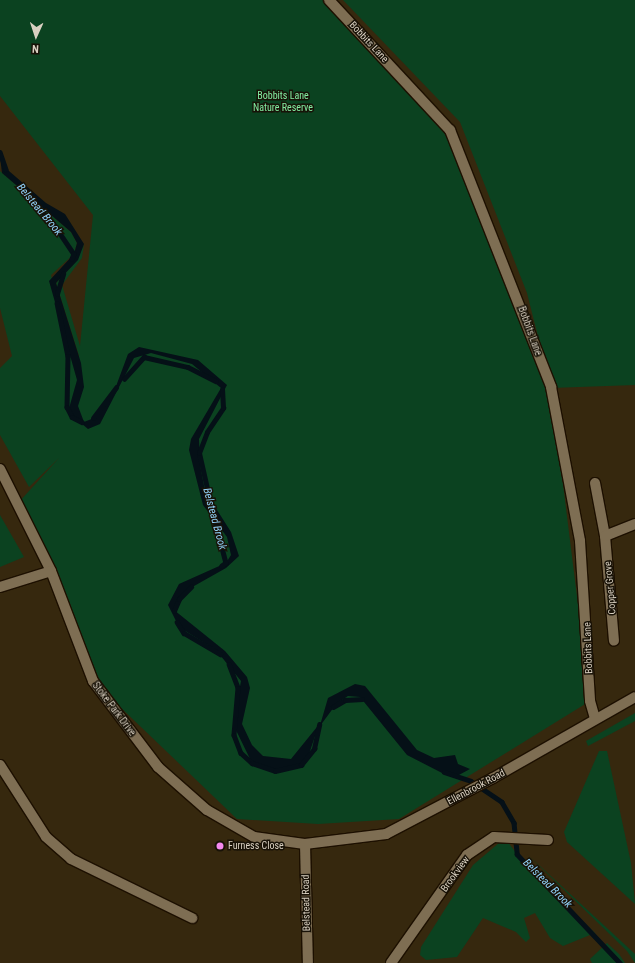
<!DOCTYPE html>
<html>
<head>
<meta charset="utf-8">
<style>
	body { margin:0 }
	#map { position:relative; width:635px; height:963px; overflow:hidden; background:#36280e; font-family:"Roboto Condensed",sans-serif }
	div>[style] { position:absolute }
	.green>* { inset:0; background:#0b4220 }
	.water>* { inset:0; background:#051017 }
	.stream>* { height:4.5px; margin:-2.25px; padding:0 2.25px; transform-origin:2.25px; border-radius:2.25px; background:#051017 }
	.roads { filter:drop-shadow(1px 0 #1d1000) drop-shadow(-1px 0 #1d1000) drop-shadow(0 1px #1d1000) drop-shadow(0 -1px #1d1000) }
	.minor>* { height:10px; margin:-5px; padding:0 5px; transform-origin:5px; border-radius:5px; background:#7e6e53 }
	.dots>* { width:11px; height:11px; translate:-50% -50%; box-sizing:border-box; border:2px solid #181207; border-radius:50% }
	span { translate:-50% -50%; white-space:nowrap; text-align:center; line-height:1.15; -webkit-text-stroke:3px #181207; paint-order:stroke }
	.street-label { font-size:10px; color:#d9d0c1 }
	.park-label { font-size:10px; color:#82eca1 }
	.poi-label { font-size:10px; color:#d9d0c1 }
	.left { translate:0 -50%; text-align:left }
	.water-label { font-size:11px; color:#91d2f9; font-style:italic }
	.north { position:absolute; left:16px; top:16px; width:40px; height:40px; -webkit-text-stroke:3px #181207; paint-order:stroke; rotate:183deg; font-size:11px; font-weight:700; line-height:16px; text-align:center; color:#d9d0c1 }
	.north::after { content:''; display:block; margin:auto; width:14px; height:18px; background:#d9d0c1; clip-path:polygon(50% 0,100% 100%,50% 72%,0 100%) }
</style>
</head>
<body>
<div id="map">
	<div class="green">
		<div style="clip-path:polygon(0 0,329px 0,450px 130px,550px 384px,527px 293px,460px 122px,343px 0,635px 0,635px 385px,551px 388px,590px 701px,399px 819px,318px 824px,237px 819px,93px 681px,19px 502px,59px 458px,29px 487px,0 435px,0 368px,12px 356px,0 308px,0 171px,71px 232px,77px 243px,74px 254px,51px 275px,76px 374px,79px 356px,56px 283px,77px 260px,84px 244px,82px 258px,62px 285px,80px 346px,93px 215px,0 96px)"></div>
		<div style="clip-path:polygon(0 515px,24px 557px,0 567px)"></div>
		<div style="clip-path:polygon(635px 713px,635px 721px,588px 746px,586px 741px)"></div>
		<div style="clip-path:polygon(599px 751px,607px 751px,631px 863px,635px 904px,567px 842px,564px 832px)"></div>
		<div style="clip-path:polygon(507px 841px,532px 874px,595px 933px,563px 946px,550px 938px,535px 913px,524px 918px,530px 938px,526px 942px,516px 932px,483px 918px,457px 957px,426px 960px,420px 955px,421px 947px,473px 865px,499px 843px)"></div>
		<div style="clip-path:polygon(527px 854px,635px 954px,635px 963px,627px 951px)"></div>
		<div style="clip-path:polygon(607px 943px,619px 954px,625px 963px,592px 963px,590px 959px)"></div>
	</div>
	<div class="water">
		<div style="clip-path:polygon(0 157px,9px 171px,46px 203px,65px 214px,84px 244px,78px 260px,56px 283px,81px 363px,84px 387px,78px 406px,84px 422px,94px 418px,115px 389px,128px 354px,139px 347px,198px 360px,227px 385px,199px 439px,200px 465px,205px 491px,231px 532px,239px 556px,226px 568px,187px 590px,174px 610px,225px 651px,247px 677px,250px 688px,242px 724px,252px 745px,263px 756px,291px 759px,321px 722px,328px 698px,355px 684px,365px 686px,417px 750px,434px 758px,455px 755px,458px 764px,470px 769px,457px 776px,444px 774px,407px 755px,360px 697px,348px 696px,337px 703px,317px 730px,307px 760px,293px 769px,275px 771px,252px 763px,233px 724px,241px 681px,216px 650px,179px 627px,168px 605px,179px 584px,226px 563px,231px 555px,227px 537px,203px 505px,189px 450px,191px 439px,221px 388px,192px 364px,151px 353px,134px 358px,100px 424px,88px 429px,68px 412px,77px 380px,49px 281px,74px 254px,77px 243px,71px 232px,2px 173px)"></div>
	</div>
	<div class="stream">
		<div style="left:0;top:152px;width:18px;rotate:71deg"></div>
		<div style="left:20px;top:188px;width:48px;rotate:46.7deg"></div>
		<div style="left:53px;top:223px;width:37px;rotate:56deg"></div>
		<div style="left:74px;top:254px;width:5px;rotate:112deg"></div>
		<div style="left:57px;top:294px;width:21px;rotate:-73deg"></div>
		<div style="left:57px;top:303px;width:54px;rotate:78.3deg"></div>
		<div style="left:68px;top:356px;width:51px;rotate:91.1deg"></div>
		<div style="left:67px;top:407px;width:11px;rotate:63deg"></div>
		<div style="left:72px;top:417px;width:11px;rotate:27deg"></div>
		<div style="left:124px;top:379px;width:30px;rotate:-48deg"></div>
		<div style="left:144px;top:357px;width:45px;rotate:12.8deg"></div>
		<div style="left:188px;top:367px;width:31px;rotate:27deg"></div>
		<div style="left:93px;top:418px;width:38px;rotate:-53deg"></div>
		<div style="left:211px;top:506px;width:54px;rotate:-102.8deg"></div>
		<div style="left:199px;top:453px;width:22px;rotate:-69deg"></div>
		<div style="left:207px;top:432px;width:29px;rotate:-56deg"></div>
		<div style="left:223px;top:408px;width:18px;rotate:-93deg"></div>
		<div style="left:214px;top:517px;width:48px;rotate:75.4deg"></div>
		<div style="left:226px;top:563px;width:5px;rotate:143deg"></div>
		<div style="left:174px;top:611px;width:13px;rotate:-67deg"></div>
		<div style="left:179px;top:599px;width:17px;rotate:-45deg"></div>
		<div style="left:177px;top:622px;width:13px;rotate:58deg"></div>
		<div style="left:184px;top:633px;width:42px;rotate:30.3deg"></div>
		<div style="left:229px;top:664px;width:26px;rotate:69deg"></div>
		<div style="left:238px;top:688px;width:47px;rotate:94.9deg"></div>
		<div style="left:234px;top:735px;width:19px;rotate:69deg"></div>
		<div style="left:241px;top:753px;width:15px;rotate:42deg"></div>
		<div style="left:252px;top:763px;width:24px;rotate:19deg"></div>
		<div style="left:275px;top:771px;width:27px;rotate:-13deg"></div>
		<div style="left:301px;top:765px;width:21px;rotate:-51deg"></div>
		<div style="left:314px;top:749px;width:25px;rotate:-78deg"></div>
		<div style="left:333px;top:707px;width:14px;rotate:-30deg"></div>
		<div style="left:345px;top:700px;width:17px;rotate:-3deg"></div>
		<div style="left:444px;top:772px;width:28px;rotate:18deg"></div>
		<div style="left:471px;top:781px;width:37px;rotate:34deg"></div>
		<div style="left:502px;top:802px;width:24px;rotate:60deg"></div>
		<div style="left:514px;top:823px;width:31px;rotate:84deg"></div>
		<div style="left:517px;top:854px;width:150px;rotate:46.6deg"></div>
	</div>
	<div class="roads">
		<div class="minor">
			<div style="left:329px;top:0;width:178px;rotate:47.1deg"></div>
			<div style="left:450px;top:130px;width:276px;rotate:68.5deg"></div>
			<div style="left:551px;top:387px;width:157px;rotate:79.3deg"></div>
			<div style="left:580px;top:541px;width:160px;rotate:86.4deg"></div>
			<div style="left:590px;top:701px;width:18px;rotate:74deg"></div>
			<div style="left:0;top:469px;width:114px;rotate:63.4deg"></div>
			<div style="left:51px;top:571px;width:118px;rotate:69.1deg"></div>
			<div style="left:93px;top:681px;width:108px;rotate:52.9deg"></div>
			<div style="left:158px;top:767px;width:65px;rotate:41.3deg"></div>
			<div style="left:207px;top:810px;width:54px;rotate:29.9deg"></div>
			<div style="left:254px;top:837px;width:51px;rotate:7.8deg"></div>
			<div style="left:305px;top:844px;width:82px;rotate:-7deg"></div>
			<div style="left:386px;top:834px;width:121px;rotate:-27.6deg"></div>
			<div style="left:493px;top:778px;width:163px;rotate:-29.7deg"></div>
			<div style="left:595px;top:483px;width:54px;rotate:79.3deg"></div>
			<div style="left:605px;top:536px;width:105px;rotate:85.1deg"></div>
			<div style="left:605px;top:536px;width:32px;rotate:-22deg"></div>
			<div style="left:0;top:587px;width:53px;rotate:-17.4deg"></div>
			<div style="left:0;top:765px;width:85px;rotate:57.4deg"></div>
			<div style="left:46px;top:837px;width:33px;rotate:41deg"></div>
			<div style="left:71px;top:859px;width:135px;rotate:26deg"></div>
			<div style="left:305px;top:844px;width:119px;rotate:88.6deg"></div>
			<div style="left:391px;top:963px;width:132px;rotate:-54.9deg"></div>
			<div style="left:467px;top:855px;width:32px;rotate:-34deg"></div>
			<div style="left:494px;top:837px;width:54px;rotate:3.2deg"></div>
		</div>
	</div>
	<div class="dots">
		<div style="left:220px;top:846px;background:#f489ef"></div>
	</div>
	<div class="street-label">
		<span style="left:369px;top:42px;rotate:47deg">Bobbits Lane</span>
		<span style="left:530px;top:331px;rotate:70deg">Bobbits Lane</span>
		<span style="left:610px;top:588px;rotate:-95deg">Copper Grove</span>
		<span style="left:588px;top:648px;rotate:-92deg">Bobbits Lane</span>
		<span style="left:114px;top:709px;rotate:53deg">Stoke Park Drive</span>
		<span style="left:476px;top:787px;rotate:-28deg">Ellenbrook Road</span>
		<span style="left:455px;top:874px;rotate:-54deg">Brookview</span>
		<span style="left:306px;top:903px;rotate:-91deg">Belstead Road</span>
	</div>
	<div class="park-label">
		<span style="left:283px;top:101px">Bobbits Lane<br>Nature Reserve</span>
	</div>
	<div class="poi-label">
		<span class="left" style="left:228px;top:846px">Furness Close</span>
	</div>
	<div class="water-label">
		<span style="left:39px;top:210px;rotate:50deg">Belstead Brook</span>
		<span style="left:214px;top:519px;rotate:75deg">Belstead Brook</span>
		<span style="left:547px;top:884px;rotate:45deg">Belstead Brook</span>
	</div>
	<div class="north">N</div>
</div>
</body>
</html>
